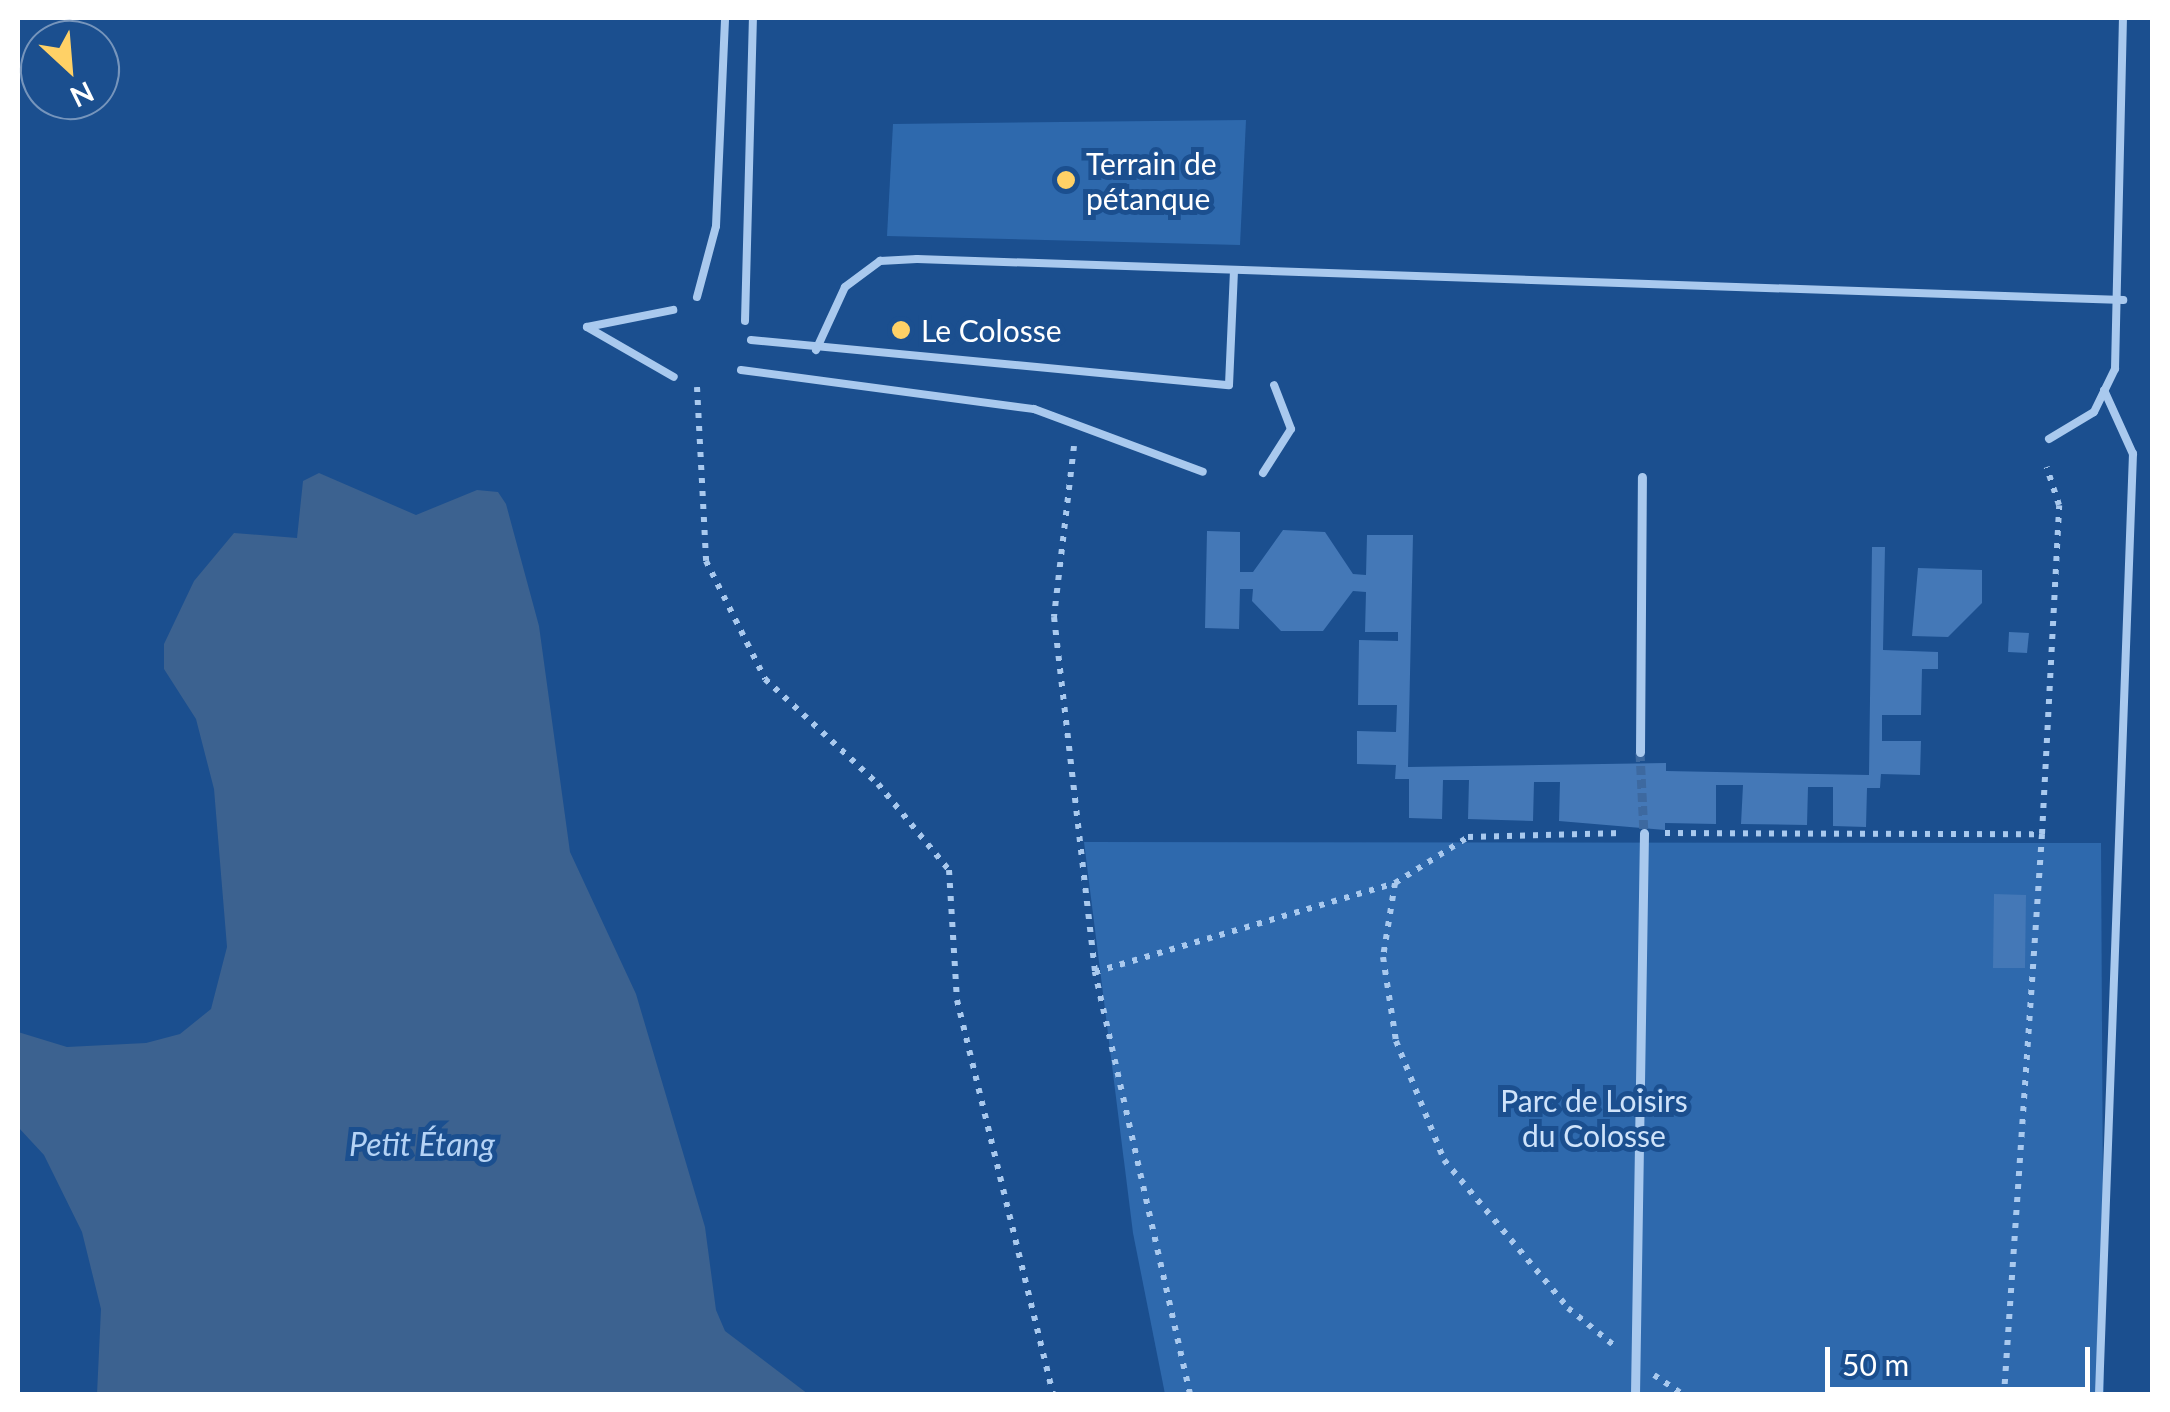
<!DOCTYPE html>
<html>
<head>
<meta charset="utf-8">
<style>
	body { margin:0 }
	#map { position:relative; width:2170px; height:1412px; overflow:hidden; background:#1b4f8f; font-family:Lato,sans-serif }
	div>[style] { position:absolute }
	.green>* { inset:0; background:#2e69ad }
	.water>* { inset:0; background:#3c6290 }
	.building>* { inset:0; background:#4478b7 }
	.pedestrian-tunnel>* { height:9px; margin-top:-4.5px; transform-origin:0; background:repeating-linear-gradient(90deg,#3d69a0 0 9px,transparent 0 13.5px) }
	.path>* { height:6px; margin-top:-3px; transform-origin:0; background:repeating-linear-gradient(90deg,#a9c9ee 0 5px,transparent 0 13px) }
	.service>* { height:8px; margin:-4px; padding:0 4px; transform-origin:4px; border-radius:4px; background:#a9c9ee }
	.pedestrian>* { height:9px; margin:-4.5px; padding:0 4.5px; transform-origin:4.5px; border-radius:4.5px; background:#a9c9ee }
	.dots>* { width:28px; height:28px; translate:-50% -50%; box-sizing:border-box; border:5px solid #1b4f8f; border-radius:50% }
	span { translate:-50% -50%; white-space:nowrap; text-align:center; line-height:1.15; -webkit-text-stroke:10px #1b4f8f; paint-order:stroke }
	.poi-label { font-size:30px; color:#fff }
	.left { translate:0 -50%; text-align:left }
	.park-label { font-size:30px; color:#cfe3fa }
	.water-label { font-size:32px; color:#b5d3f5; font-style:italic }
	.frame { position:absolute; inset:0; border:20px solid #fff; pointer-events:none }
	.north { position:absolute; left:20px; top:20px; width:100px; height:100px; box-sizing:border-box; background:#1b4f8f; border:2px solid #7695bc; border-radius:50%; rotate:154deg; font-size:28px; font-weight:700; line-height:40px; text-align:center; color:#fff }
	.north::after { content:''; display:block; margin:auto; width:35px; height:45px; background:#ffd166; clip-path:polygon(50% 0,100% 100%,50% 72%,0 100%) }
	.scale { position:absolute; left:1825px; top:1347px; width:265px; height:45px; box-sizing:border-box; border:5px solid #fff; border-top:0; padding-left:12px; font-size:30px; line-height:35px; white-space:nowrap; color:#fff; -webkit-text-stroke:8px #1b4f8f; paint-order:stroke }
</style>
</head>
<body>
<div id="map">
	<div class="green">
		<div style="clip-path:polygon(1246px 120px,1240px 245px,887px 236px,893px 124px)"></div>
		<div style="clip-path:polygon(1084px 842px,2101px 843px,2104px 1394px,1165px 1394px,1133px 1233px)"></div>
	</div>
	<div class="water">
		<div style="clip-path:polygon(319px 473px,416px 515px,477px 490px,498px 492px,506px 504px,539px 626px,570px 852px,636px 994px,705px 1227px,716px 1310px,725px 1331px,808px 1394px,97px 1394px,101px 1309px,82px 1232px,44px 1155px,18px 1127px,18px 1032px,67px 1047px,146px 1043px,180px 1034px,211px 1009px,227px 947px,214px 789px,196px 719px,164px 669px,164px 644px,194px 581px,234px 533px,297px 538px,303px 481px)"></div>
	</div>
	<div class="building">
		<div style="clip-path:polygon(1283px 530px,1325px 532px,1353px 574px,1366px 575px,1367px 535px,1413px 535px,1408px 767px,1666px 763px,1666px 771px,1869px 775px,1872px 547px,1885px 547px,1883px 650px,1938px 652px,1938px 669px,1922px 669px,1921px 715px,1882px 715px,1882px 741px,1921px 741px,1920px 775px,1881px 774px,1880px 788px,1867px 788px,1866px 827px,1833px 826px,1833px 787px,1808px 787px,1807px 825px,1741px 824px,1743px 785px,1716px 785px,1716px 824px,1665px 823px,1665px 830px,1559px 821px,1560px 782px,1534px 782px,1533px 821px,1468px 819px,1469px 780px,1443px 780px,1442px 819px,1409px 818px,1409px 779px,1395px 779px,1396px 765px,1357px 764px,1357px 731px,1396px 732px,1397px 705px,1358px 705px,1359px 640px,1398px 641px,1398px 632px,1365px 632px,1366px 592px,1353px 591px,1323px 631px,1281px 631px,1252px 601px,1253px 589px,1240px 589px,1239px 629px,1205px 628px,1207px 531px,1240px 532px,1240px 572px,1253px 572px)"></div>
		<div style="clip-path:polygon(1918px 568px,1982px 570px,1982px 603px,1948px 637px,1912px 636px)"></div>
		<div style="clip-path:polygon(2009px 632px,2029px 633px,2027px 653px,2008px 652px)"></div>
		<div style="clip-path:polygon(1994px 894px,2026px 895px,2025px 968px,1993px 968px)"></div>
	</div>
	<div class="pedestrian-tunnel">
		<div style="left:1640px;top:752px;width:81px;rotate:87.2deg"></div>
	</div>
	<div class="path">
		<div style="left:697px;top:387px;width:174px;rotate:87deg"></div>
		<div style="left:706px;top:561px;width:132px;rotate:63.4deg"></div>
		<div style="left:765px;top:679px;width:154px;rotate:42.9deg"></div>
		<div style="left:878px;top:784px;width:112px;rotate:50.5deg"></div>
		<div style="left:949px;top:870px;width:130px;rotate:86.5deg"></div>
		<div style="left:957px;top:1000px;width:406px;rotate:76.3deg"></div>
		<div style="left:1074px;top:446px;width:172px;rotate:96.7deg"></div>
		<div style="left:1054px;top:617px;width:357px;rotate:83.4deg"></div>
		<div style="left:1665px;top:833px;width:377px;rotate:0.2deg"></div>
		<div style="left:2042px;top:834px;width:561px;rotate:93.88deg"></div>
		<div style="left:2042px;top:834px;width:329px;rotate:-87deg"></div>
		<div style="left:2059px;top:505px;width:40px;rotate:-108deg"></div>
		<div style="left:1395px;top:883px;width:75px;rotate:99.2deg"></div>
		<div style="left:1383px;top:957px;width:85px;rotate:81.2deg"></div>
		<div style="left:1396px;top:1041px;width:128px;rotate:68deg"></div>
		<div style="left:1444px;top:1160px;width:193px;rotate:50deg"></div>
		<div style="left:1568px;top:1308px;width:62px;rotate:39.1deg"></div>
		<div style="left:1654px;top:1375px;width:34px;rotate:34deg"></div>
		<div style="left:1190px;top:1394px;width:433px;rotate:-102.7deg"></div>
		<div style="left:1095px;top:972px;width:313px;rotate:-16.5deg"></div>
		<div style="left:1395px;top:883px;width:86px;rotate:-32.2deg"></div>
		<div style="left:1468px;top:837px;width:155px;rotate:-1.5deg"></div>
	</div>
	<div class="service">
		<div style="left:697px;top:297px;width:73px;rotate:-75deg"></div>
		<div style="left:716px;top:226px;width:208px;rotate:-87.5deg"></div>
		<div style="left:745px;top:321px;width:303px;rotate:-88.5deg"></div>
		<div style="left:587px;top:327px;width:100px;rotate:29.9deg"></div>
		<div style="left:587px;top:327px;width:88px;rotate:-11.2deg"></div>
		<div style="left:751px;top:340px;width:480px;rotate:5.4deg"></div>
		<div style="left:1229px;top:385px;width:115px;rotate:-87.5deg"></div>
		<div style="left:816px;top:350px;width:69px;rotate:-65.3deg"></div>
		<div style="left:845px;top:287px;width:44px;rotate:-36.6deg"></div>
		<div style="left:880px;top:261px;width:37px;rotate:-3deg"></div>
		<div style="left:917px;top:259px;width:1207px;rotate:1.95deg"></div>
		<div style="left:741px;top:370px;width:296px;rotate:7.6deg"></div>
		<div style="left:1034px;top:409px;width:180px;rotate:20.4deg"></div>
		<div style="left:2049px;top:439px;width:52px;rotate:-31deg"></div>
		<div style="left:2094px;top:412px;width:48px;rotate:-64deg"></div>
		<div style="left:2115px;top:369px;width:351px;rotate:-88.7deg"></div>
		<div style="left:1263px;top:473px;width:52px;rotate:-57.5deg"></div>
		<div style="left:1291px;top:429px;width:47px;rotate:-111.1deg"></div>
		<div style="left:2099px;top:1394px;width:941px;rotate:-87.93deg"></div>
		<div style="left:2133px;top:454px;width:70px;rotate:-114.4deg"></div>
	</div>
	<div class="pedestrian">
		<div style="left:1640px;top:752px;width:275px;rotate:-89.6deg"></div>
		<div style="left:1635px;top:1394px;width:561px;rotate:-89.08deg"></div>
	</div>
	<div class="dots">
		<div style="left:1066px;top:180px;background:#ffd166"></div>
		<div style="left:901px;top:330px;background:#ffd166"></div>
	</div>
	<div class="poi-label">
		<span class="left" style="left:1086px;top:180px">Terrain de<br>pétanque</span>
		<span class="left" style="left:921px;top:330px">Le Colosse</span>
	</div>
	<div class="park-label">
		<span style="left:1594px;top:1117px">Parc de Loisirs<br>du Colosse</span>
	</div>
	<div class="water-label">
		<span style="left:422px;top:1144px">Petit Étang</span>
	</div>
	<div class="frame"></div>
	<div class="north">N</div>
	<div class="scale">50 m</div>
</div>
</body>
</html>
